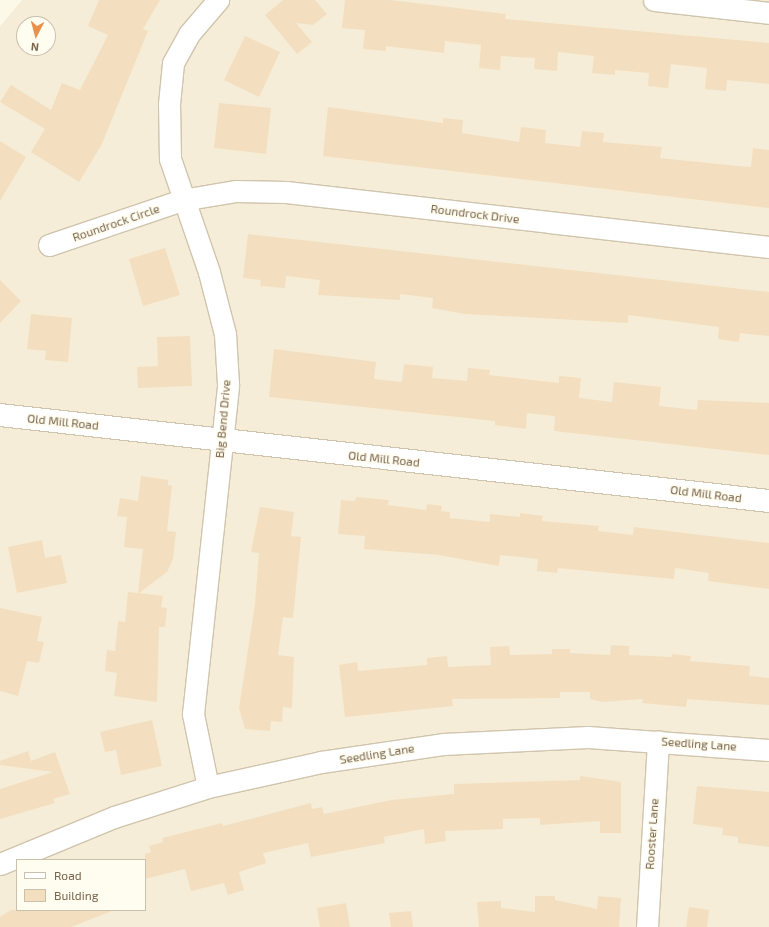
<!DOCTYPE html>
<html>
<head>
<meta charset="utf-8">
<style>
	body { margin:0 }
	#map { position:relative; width:769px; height:927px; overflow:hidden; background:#fdf9e9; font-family:"Exo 2",sans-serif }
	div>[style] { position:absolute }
	.residential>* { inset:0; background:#f5edd7 }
	.building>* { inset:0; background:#f3dfc0 }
	.roads { filter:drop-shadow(1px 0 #d0c4ad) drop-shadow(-1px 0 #d0c4ad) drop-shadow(0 1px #d0c4ad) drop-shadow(0 -1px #d0c4ad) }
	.minor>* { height:21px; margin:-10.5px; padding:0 10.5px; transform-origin:10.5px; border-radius:10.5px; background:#fff }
	.tertiary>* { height:22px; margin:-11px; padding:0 11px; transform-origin:11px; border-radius:11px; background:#fff }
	span { translate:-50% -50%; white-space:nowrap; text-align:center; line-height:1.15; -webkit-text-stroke:3.5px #fffcf0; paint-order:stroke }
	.street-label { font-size:12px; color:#79654b }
	.legend { position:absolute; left:16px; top:859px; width:130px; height:52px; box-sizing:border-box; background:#fffcf0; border:1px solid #c9c0ae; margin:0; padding:5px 7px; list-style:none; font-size:12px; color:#79654b }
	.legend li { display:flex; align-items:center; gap:8px; height:20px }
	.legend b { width:20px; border:1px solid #c9c0ae }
	.north { position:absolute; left:16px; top:16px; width:40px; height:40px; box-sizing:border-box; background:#fffcf0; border:1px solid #c9c0ae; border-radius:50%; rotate:186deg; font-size:11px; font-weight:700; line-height:16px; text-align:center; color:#79654b }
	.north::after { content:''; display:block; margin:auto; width:14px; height:18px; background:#e8914d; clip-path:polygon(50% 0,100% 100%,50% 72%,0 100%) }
</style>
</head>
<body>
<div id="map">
	<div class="residential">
		<div style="clip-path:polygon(evenodd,22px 0,769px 0,769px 927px,0 927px,0 26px,22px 0,24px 24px,48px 24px,48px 48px,24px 48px,24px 24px,22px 0,17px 860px,145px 860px,145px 910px,17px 910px,17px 860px)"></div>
	</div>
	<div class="building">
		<div style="clip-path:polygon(99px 0,160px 0,143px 29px,148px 31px,101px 146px,79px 182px,31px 152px,45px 129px,0 102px,11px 85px,51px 110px,62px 83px,80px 90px,108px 35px,88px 26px)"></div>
		<div style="clip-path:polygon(283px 0,315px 0,327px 14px,313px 25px,296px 23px,312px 42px,297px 54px,265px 15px)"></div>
		<div style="clip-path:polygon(345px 0,391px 0,506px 14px,505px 19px,769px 43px,769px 84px,727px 80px,726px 91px,705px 89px,707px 68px,671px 64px,668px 88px,648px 86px,649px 73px,615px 70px,615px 75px,592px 73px,594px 56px,558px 52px,557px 71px,534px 69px,535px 58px,501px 56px,500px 70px,479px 68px,481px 45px,445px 41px,444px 53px,386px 46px,386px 51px,363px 49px,365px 30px,342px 28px)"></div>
		<div style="clip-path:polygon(245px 36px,280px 52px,259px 97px,224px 80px)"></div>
		<div style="clip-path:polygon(219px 103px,271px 108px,266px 154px,214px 148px)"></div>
		<div style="clip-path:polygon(328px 107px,443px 123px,443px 118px,463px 120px,462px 133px,519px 142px,521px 127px,546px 130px,545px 143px,580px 147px,582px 131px,604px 133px,603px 142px,662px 147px,660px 158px,727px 165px,751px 167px,753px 148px,769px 150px,769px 208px,323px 156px)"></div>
		<div style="clip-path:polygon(0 141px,26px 157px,0 201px)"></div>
		<div style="clip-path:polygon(248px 234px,769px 292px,769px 336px,740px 333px,739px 342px,718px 339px,719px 327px,628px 315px,628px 323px,465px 314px,432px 308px,433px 298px,400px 294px,400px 300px,318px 295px,320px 280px,286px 276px,285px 288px,260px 286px,261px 280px,243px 278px)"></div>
		<div style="clip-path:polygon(165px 248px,180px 295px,143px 306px,129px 259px)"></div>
		<div style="clip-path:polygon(0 280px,21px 301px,0 323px)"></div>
		<div style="clip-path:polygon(31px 314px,72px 318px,68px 362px,45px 360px,46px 351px,27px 349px)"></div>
		<div style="clip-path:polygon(190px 336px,192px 386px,138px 388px,137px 367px,158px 366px,157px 337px)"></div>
		<div style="clip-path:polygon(274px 349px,376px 362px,374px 379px,402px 382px,404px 364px,433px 367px,432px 378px,467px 381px,468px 368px,490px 370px,489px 375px,559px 383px,559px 376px,581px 378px,579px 398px,612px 402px,614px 382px,661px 387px,659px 406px,697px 410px,698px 400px,769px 403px,769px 455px,554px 431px,555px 416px,527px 413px,526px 429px,495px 425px,495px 421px,269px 397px)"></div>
		<div style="clip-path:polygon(141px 476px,168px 480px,168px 485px,172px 486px,167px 531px,176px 532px,173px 559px,167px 572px,139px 593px,163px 596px,161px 607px,167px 608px,165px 627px,159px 627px,157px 702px,114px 696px,117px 673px,105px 671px,107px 650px,115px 651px,118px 621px,125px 622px,128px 592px,138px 593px,143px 549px,124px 547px,127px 517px,117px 516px,120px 498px,138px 501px)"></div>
		<div style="clip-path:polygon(356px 497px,389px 500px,388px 505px,426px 510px,427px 504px,442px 506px,441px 511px,450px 512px,450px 518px,490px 522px,490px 514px,520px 517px,520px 513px,543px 516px,542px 521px,599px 526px,598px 531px,633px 535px,634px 527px,769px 543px,769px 589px,708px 581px,709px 573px,675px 568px,674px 579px,558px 568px,557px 573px,537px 571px,538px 559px,500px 555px,499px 566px,439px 555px,364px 549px,365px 536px,338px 534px,341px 500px,355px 501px)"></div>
		<div style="clip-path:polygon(260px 507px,294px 512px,291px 536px,301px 537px,293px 618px,283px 617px,278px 655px,294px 657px,292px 708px,283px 707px,282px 722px,271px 721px,270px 731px,245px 729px,239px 708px,255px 604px,259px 553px,251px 552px)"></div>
		<div style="clip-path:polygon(42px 540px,45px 558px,61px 555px,67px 583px,17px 593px,8px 547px)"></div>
		<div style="clip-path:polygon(0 608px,42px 617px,37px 641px,44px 642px,39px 663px,27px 661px,18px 696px,0 691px)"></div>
		<div style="clip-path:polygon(611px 645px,629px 646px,629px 655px,672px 657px,672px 654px,691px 656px,690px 661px,750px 666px,749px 676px,769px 678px,769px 705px,687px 699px,686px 707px,642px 703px,643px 699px,602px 702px,590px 699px,590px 692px,560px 692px,560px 698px,452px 699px,453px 706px,345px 717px,339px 665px,357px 662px,358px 671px,427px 665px,427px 658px,447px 656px,448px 667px,491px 665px,490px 647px,509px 646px,510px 655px,552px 654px,552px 649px,570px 649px,570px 653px,610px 655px)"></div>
		<div style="clip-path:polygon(152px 720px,162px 766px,121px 775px,116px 750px,105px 752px,100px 732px)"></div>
		<div style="clip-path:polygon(28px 751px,31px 761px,55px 752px,70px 794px,53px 799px,55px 803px,0 819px,0 789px,53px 772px,0 765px,0 761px)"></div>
		<div style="clip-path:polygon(580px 776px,621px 782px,621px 833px,600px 833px,600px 821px,540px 825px,540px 818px,503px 819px,503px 829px,445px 831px,446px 841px,425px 844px,424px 829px,384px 837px,385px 843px,311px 857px,308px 843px,263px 853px,266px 863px,239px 872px,244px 890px,228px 895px,224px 883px,191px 891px,185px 869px,145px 879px,145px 854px,151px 852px,149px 846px,163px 842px,162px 838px,222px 823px,223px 826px,311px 803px,312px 809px,322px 807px,324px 814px,391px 800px,454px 794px,454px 784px,580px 780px)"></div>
		<div style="clip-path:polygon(697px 786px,769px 792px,769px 847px,738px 843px,738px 837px,722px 835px,723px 828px,693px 824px)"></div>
		<div style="clip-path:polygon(535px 896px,555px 896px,555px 900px,597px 909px,598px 896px,621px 898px,619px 927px,479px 927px,477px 902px,501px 901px,501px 908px,535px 912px)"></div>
		<div style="clip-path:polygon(346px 903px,350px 927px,320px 927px,317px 908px)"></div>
		<div style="clip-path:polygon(689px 907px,709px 910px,707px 927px,686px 927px)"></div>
		<div style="clip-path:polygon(11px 910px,112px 910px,112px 911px,71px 927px,0 927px,0 917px)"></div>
		<div style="clip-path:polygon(411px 911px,413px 927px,391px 927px,389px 913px)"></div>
	</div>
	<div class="roads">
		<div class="minor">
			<div style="left:654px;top:0;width:116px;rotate:6.4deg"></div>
			<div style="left:49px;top:245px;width:140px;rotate:-18.7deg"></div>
			<div style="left:182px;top:200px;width:55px;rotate:-9.5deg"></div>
			<div style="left:236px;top:191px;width:50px;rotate:1.1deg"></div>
			<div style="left:286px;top:192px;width:486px;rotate:6.5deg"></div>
			<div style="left:208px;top:787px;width:75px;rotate:-101.6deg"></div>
			<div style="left:193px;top:714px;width:332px;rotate:-83.9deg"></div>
			<div style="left:228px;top:384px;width:50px;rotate:-93.4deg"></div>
			<div style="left:225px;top:334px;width:64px;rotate:-104.5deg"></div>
			<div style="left:209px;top:272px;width:120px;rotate:-109deg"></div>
			<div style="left:170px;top:159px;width:55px;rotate:-91deg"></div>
			<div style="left:169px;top:104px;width:41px;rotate:-84.4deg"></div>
			<div style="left:173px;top:63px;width:33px;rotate:-61deg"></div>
			<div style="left:189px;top:34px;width:45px;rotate:-49.5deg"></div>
			<div style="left:0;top:864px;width:123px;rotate:-22.4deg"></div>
			<div style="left:114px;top:817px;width:99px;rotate:-17.7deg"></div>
			<div style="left:208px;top:787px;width:116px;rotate:-12.5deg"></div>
			<div style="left:321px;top:762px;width:123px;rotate:-8.4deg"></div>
			<div style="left:443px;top:744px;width:145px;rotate:-2.8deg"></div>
			<div style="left:588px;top:737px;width:181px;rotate:4.1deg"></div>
			<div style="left:647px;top:927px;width:186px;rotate:-86.6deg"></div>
		</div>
		<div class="tertiary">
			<div style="left:0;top:415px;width:774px;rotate:6.38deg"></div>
		</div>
	</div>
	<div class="street-label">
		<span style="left:475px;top:214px;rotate:7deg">Roundrock Drive</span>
		<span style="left:116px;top:223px;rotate:-19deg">Roundrock Circle</span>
		<span style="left:223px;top:419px;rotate:-85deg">Big Bend Drive</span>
		<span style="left:63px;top:422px;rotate:6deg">Old Mill Road</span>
		<span style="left:384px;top:459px;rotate:6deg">Old Mill Road</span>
		<span style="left:706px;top:494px;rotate:7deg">Old Mill Road</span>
		<span style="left:699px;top:744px;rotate:4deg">Seedling Lane</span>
		<span style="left:377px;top:754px;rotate:-9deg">Seedling Lane</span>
		<span style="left:652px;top:834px;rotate:-86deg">Rooster Lane</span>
	</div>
	<ul class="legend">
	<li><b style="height:5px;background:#fff"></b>Road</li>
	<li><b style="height:11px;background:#f3dfc0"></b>Building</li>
	</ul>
	<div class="north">N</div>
</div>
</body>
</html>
